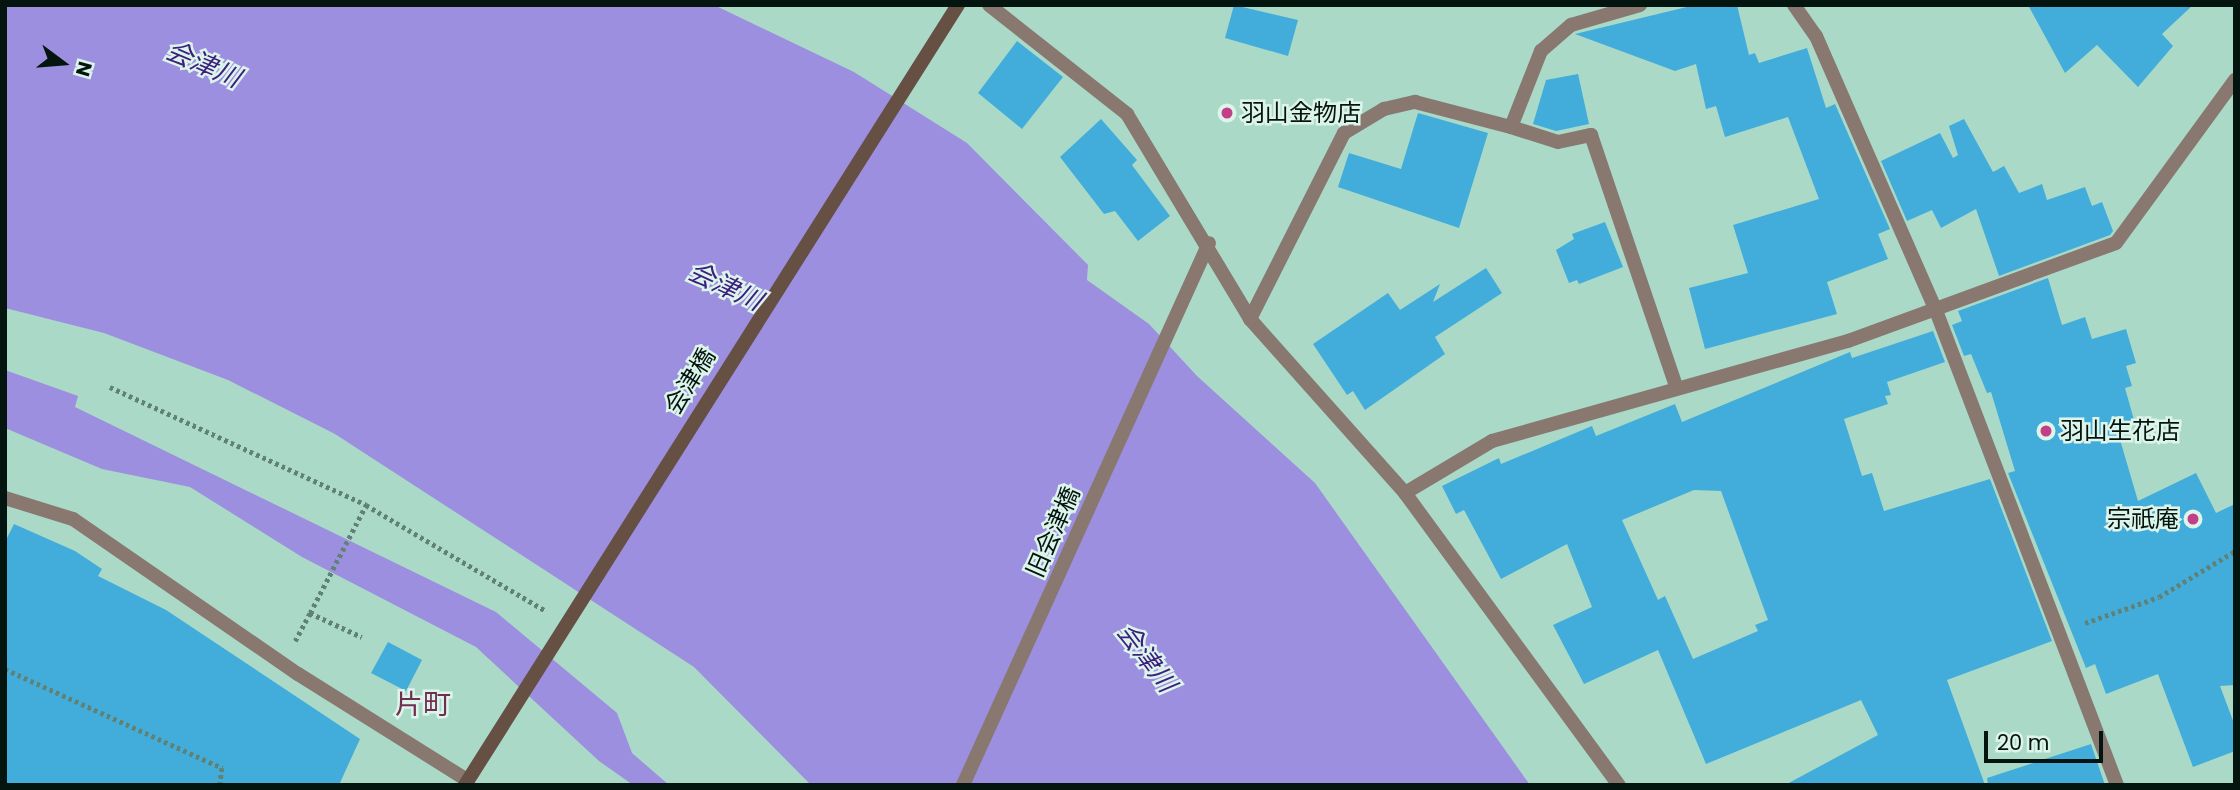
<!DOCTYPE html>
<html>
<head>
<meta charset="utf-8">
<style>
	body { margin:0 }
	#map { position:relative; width:2240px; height:790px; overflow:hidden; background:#aad9c8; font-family:Poppins,"Noto Sans JP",sans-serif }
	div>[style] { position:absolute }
	.water>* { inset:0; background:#9c8fe0 }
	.building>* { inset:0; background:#42addb }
	.path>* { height:4.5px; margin-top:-2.25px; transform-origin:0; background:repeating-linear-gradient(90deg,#608276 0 3.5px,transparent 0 7px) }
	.lane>* { height:14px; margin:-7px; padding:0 7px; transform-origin:7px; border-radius:7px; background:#88786f }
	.street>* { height:14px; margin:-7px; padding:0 7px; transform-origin:7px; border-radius:7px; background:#88786f }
	.secondary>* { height:14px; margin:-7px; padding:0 7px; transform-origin:7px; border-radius:7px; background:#664f43 }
	.dots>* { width:19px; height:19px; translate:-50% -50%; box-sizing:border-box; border:4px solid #ddf4eb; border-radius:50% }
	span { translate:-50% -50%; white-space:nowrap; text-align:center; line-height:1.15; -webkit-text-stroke:5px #ddf4eb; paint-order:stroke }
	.poi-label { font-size:24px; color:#04150f }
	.left { translate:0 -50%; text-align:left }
	.right { translate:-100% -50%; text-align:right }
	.street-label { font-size:24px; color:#04150f }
	.water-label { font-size:26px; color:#3d207e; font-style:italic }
	.quarter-label { font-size:28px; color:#702f50 }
	.frame { position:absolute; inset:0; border:7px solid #04150f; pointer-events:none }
	.north { position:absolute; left:28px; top:28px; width:70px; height:70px; -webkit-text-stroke:5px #ddf4eb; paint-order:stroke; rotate:106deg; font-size:19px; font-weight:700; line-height:28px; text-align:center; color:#04150f }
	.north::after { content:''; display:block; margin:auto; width:24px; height:32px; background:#04150f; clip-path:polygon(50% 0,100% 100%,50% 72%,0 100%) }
	.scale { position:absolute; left:1984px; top:731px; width:119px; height:32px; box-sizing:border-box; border:4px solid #04150f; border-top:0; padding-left:9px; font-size:21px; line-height:24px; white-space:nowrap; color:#04150f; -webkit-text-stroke:5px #ddf4eb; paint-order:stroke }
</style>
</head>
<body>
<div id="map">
	<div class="water">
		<div style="clip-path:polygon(5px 5px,714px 5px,854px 72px,967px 143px,1088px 265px,1087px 280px,1149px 324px,1197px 376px,1315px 483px,1530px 785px,811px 785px,694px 667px,335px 434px,228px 380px,104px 333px,5px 308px)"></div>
		<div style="clip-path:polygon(5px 370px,78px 396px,75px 407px,496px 612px,617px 713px,632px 753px,669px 785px,633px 785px,599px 761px,476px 647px,302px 557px,190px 487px,102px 469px,5px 428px)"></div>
	</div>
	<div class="building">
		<div style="clip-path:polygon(1234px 5px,1298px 20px,1288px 56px,1225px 38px)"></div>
		<div style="clip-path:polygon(1695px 5px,1737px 5px,1749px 55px,1755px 53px,1759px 63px,1807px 48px,1826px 108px,1835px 104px,1890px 229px,1878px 234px,1888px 259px,1827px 282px,1837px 314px,1705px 349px,1689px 288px,1748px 273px,1733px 225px,1819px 199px,1788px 117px,1725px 137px,1716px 106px,1706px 109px,1696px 64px,1675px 71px,1575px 34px)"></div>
		<div style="clip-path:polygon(2028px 5px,2193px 5px,2162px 34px,2173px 46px,2138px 87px,2097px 45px,2065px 73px)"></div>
		<div style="clip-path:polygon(1017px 41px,1063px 77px,1022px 129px,978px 93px)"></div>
		<div style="clip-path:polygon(1578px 74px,1589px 124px,1556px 131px,1533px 124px,1546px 80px)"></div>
		<div style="clip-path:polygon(1418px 113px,1488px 133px,1459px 228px,1338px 187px,1349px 153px,1401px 169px)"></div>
		<div style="clip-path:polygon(1101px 119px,1137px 160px,1132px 165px,1170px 216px,1138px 241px,1115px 211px,1104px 214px,1060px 157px)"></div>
		<div style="clip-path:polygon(1964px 119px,1993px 172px,2004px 166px,2019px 193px,2042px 184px,2047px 200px,2085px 187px,2092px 206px,2102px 202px,2113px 231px,2110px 235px,1999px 276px,1976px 209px,1941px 228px,1932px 210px,1907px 221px,1881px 161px,1940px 133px,1953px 158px,1958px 155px,1949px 126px)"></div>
		<div style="clip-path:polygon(1605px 222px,1623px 267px,1579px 284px,1577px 280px,1569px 283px,1556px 250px,1574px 239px,1572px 234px)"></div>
		<div style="clip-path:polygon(1486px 268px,1502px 293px,1435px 337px,1445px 354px,1365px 410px,1353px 391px,1347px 395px,1313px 344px,1388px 293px,1400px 310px,1440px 284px,1433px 302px)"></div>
		<div style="clip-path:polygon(2048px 278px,2062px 325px,2085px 317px,2092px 339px,2126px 329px,2136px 363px,2126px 366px,2132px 386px,2125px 388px,2134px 420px,2116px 426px,2138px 501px,2196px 473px,2216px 513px,2235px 504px,2235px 685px,2220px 686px,2235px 726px,2235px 751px,2193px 767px,2158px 674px,2106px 694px,2095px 664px,2086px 668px,2008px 473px,2015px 471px,1991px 392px,1987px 393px,1971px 354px,1964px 356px,1952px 325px,1962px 321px,1958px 311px)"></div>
		<div style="clip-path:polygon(evenodd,1933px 331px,1945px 362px,1887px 382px,1891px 395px,1885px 396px,1888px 404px,1844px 419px,1862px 476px,1872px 473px,1884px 511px,1990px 479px,2052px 641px,1947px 680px,1985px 785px,1785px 785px,1878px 735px,1861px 700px,1706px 764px,1658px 650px,1584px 684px,1553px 625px,1592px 607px,1567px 544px,1501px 579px,1464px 510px,1456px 514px,1442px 486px,1499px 458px,1501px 464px,1592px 426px,1596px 436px,1675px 404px,1682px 422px,1850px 352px,1852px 358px,1933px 331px,1694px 490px,1721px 491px,1768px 620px,1755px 625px,1758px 631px,1693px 659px,1665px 596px,1658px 600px,1622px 520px,1694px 490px)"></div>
		<div style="clip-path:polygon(14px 524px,75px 551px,102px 569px,98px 576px,166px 610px,360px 739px,339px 785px,5px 785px,5px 542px)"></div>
		<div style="clip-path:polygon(388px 642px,422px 660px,406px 691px,371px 673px)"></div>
		<div style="clip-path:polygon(2091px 744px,2105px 785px,1988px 785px,1987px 778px)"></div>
	</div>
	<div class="path">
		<div style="left:110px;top:387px;width:282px;rotate:24.7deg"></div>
		<div style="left:366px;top:505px;width:207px;rotate:30.5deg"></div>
		<div style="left:310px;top:613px;width:122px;rotate:-62.6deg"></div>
		<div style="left:2085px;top:623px;width:78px;rotate:-19.4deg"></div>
		<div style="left:2159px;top:597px;width:89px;rotate:-31.2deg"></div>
		<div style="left:295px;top:641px;width:32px;rotate:-62deg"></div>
		<div style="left:310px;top:613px;width:57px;rotate:24.8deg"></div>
		<div style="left:5px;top:669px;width:239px;rotate:24.5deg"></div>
		<div style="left:222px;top:768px;width:17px;rotate:97deg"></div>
	</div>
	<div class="lane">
		<div style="left:1511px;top:127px;width:49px;rotate:17.7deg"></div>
		<div style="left:1558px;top:142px;width:34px;rotate:-12deg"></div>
		<div style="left:1591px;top:135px;width:265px;rotate:71.3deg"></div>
	</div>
	<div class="street">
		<div style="left:989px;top:5px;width:176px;rotate:38.3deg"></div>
		<div style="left:1127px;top:114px;width:239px;rotate:59deg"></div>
		<div style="left:1250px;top:319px;width:233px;rotate:48.3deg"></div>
		<div style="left:1405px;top:493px;width:362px;rotate:53.8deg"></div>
		<div style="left:1794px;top:5px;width:38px;rotate:55deg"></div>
		<div style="left:1816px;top:36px;width:297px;rotate:66.4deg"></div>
		<div style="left:1935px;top:308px;width:511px;rotate:69.12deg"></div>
		<div style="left:1250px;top:319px;width:208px;rotate:-63.2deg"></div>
		<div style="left:1344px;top:133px;width:47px;rotate:-31deg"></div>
		<div style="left:1384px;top:109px;width:32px;rotate:-13deg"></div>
		<div style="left:1415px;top:102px;width:99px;rotate:14.6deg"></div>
		<div style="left:1511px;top:127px;width:82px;rotate:-68.5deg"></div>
		<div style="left:1541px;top:51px;width:40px;rotate:-41deg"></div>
		<div style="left:1571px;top:25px;width:72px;rotate:-16.2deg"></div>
		<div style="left:1405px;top:493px;width:101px;rotate:-30.9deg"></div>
		<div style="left:1492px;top:441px;width:370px;rotate:-15.7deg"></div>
		<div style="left:1848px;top:341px;width:285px;rotate:-20.1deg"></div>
		<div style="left:2116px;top:243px;width:202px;rotate:-53.9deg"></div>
		<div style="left:5px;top:498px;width:71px;rotate:17.2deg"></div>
		<div style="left:73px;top:519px;width:273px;rotate:34.6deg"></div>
		<div style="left:298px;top:674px;width:199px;rotate:32.1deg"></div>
		<div style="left:963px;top:785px;width:595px;rotate:-65.59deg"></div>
	</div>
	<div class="secondary">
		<div style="left:465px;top:785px;width:923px;rotate:-57.71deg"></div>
	</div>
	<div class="dots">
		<div style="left:1227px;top:113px;background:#c24087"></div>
		<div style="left:2046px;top:431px;background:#c24087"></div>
		<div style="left:2193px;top:519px;background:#c24087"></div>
	</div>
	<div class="poi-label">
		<span class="left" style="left:1241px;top:113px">羽山金物店</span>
		<span class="left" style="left:2060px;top:431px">羽山生花店</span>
		<span class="right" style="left:2179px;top:519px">宗祇庵</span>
	</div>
	<div class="street-label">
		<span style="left:690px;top:381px;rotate:-58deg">会津橋</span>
		<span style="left:1053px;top:532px;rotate:-66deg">旧会津橋</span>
	</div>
	<div class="water-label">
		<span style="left:203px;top:65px;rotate:23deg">会津川</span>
		<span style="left:725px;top:287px;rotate:25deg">会津川</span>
		<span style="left:1146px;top:658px;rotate:53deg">会津川</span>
	</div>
	<div class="quarter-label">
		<span style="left:423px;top:705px">片町</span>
	</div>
	<div class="frame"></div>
	<div class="north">N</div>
	<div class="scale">20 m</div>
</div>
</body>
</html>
